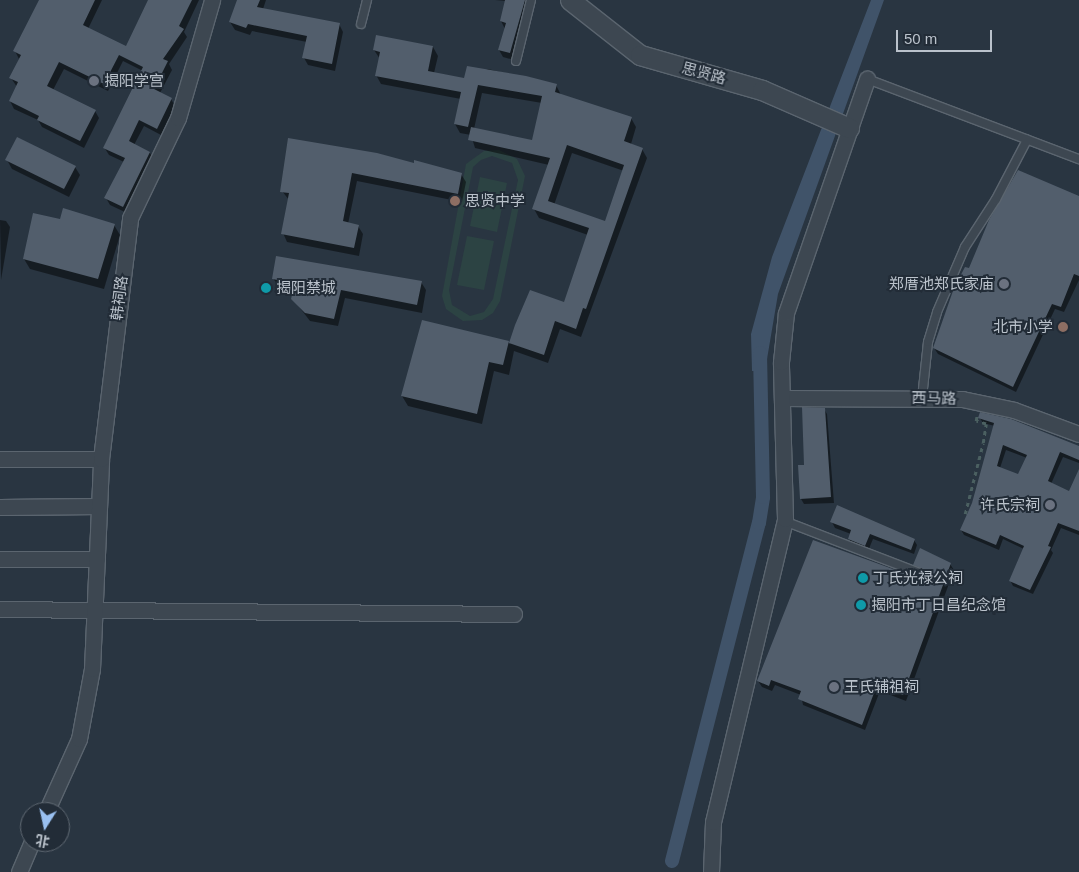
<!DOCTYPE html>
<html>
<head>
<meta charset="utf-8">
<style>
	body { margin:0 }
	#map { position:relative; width:1079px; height:872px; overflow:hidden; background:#293541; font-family:Arial,"Noto Sans SC",sans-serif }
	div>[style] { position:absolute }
	.green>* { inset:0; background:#2c4343 }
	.water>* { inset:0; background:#405369 }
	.shadow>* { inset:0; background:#0007 }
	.canal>* { height:14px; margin:-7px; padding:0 7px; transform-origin:7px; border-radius:7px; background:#405369 }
	.building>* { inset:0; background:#525e6c }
	.path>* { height:2.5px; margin-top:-1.25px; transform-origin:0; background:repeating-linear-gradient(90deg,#4b6061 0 4px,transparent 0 8px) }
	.roads { filter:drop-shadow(1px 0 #5b656f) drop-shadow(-1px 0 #5b656f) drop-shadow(0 1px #5b656f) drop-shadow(0 -1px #5b656f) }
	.service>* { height:8px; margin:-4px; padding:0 4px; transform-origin:4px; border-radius:4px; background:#3d4751 }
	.minor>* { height:15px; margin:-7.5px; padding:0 7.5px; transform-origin:7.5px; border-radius:7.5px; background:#3d4751 }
	.tertiary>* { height:19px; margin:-9.5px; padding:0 9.5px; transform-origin:9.5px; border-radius:9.5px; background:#3d4751 }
	.dots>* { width:14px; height:14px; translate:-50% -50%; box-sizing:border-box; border:2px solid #222c37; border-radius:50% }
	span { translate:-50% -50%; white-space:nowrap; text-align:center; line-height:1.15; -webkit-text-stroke:4px #222c37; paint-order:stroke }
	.street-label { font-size:15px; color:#bac2cb }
	.poi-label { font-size:15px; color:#bac2cb }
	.left { translate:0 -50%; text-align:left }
	.right { translate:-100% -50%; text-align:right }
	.north { position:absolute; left:20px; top:802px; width:50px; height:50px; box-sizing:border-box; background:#222c37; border:1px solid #5f6872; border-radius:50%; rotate:190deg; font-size:14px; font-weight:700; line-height:20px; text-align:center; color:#bac2cb }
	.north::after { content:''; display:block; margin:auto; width:18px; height:22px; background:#99c0f1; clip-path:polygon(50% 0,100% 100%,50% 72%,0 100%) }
	.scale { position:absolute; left:896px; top:30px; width:96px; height:22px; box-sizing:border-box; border:2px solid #bac2cb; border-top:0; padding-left:6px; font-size:15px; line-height:18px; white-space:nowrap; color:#bac2cb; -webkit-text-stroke:4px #222c37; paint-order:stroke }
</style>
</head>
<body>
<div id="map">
	<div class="green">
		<div style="clip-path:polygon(evenodd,499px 150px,517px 159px,525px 176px,500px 301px,493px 313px,482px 320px,463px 321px,446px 309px,442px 296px,466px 164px,484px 151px,499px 150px,492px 156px,512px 163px,518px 180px,493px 299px,484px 312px,470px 316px,452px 305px,449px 290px,473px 167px,481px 160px,492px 156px)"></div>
		<div style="clip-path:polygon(480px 177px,507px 183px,497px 232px,470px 226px)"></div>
		<div style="clip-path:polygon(467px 236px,494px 241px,484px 290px,457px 285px)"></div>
	</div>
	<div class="water">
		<div style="clip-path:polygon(871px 0,884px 0,778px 294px,765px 371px,752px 371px,751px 334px,772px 257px)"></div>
	</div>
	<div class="shadow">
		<div style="clip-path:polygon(40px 0,102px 0,88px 29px,127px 48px,150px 0,199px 0,184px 32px,187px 37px,169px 64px,172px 70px,160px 93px,171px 99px,175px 106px,161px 135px,144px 126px,134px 145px,150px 153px,154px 160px,127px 213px,110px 205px,106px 198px,124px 162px,109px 155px,104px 147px,143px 71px,123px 61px,108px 91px,64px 69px,53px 90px,95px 111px,99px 118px,84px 148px,42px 127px,38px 120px,14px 109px,10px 101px,17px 87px,11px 78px,19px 59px,15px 51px)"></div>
		<div style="clip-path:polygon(238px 0,266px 0,263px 9px,339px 24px,343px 32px,335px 71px,308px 65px,304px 58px,307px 42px,252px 31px,250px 35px,235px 30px,230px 22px)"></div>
		<div style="clip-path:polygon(495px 0,530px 0,514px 60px,503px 57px,499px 50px,505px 29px,501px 21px,506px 1px)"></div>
		<div style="clip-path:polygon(evenodd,433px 47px,438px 56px,434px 73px,465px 79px,488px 69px,556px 85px,561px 95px,631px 118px,636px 127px,631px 144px,642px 149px,647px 158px,581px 337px,560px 329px,548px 363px,514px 351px,509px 375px,494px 371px,482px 424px,408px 406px,402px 396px,508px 342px,510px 344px,516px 325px,565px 303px,588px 235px,539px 218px,534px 209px,549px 165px,475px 148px,471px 135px,460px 133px,455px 124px,461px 99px,381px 84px,376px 75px,380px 59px,374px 50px,433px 47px,482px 93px,542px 103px,533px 142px,474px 129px,482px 93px,433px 47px,572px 153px,624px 171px,606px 223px,554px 205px,572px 153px)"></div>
		<div style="clip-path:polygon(289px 140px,461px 174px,466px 182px,462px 202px,357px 181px,348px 224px,358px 226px,363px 234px,359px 256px,287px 242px,283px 233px,289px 200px,282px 191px)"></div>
		<div style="clip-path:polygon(7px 160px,75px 167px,80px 175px,69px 197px,12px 169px)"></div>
		<div style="clip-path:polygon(1079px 198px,1079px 280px,1064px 312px,1055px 309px,1016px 392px,938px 354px,934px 348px,970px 270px)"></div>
		<div style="clip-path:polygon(0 220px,6px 221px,10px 227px,1px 280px)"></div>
		<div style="clip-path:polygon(60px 220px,114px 225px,120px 235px,104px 289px,30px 269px,24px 259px)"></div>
		<div style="clip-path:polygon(273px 278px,421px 282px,426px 290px,422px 313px,345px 298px,338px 326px,310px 321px,293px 299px,294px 290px,278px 286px)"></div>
		<div style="clip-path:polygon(824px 409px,827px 414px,834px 503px,804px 504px,801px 499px,806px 466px)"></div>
		<div style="clip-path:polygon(evenodd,980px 418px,1079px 448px,1079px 463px,1063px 457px,1051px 484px,1070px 492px,1079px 472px,1079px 535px,1061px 528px,1051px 550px,1053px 553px,1033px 594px,1013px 586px,1010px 580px,1024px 549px,1003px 539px,999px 550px,964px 535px,961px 530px,973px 503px,995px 426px,983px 423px,980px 418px,1006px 450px,1027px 458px,1019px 476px,1000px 468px,1006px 450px)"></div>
		<div style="clip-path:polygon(832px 522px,914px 540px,917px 545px,914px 554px,873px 539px,868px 551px,852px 545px,849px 539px,851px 534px,835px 528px)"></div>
		<div style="clip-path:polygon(915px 564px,950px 564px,954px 570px,906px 701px,880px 691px,865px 730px,803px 705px,801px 695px,775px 685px,772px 691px,762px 687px,758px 681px,931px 576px,918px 571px)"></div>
	</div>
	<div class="canal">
		<div style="left:672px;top:861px;width:349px;rotate:-75.6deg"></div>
		<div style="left:759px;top:523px;width:26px;rotate:-81deg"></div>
		<div style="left:763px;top:497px;width:144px;rotate:-91.2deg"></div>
	</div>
	<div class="building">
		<div style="clip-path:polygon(39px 0,95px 0,83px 25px,126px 46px,148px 0,192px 0,179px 26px,184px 29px,163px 59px,168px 61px,154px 89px,172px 98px,157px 129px,139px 120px,129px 141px,150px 152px,123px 207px,104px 198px,125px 158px,103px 148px,143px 67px,119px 55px,104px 84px,59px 62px,47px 86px,96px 110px,80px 141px,37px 120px,39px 116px,9px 101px,18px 82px,9px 78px,21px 55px,13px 51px)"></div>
		<div style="clip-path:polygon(237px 0,260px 0,257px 7px,340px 23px,332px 64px,302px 58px,307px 36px,248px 24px,246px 28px,229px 22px)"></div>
		<div style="clip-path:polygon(505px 0,525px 0,510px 53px,498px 50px,506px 23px,500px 21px)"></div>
		<div style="clip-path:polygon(evenodd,376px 35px,433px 46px,428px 71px,464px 78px,467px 66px,526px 76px,557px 84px,555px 92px,632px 117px,624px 141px,643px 148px,586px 309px,583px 308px,576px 329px,555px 321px,544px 355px,509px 343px,515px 325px,530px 290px,564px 302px,589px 228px,532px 209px,550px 158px,468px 140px,471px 127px,532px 140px,542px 96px,478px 85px,468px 127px,454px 124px,461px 92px,375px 76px,380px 52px,373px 50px,376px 35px,567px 145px,624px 165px,605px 221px,548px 201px,567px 145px)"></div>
		<div style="clip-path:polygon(17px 137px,76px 166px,64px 189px,5px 160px)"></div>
		<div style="clip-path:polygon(288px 138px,377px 153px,414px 163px,414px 160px,462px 173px,458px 194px,352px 173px,343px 221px,359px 225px,354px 248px,281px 234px,289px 193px,280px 192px)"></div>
		<div style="clip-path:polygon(1018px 170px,1079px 196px,1079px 276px,1074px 274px,1061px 307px,1052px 304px,1013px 387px,933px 348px,954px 288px,965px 267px,969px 268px,989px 220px)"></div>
		<div style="clip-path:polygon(63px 208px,115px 224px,98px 279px,23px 259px,33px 213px,60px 219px)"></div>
		<div style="clip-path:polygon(276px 256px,422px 281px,417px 305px,341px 290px,334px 319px,305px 313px,291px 299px,295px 283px,272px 279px)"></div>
		<div style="clip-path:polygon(422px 320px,509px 341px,503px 365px,489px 362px,477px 414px,401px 396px)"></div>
		<div style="clip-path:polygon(802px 407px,825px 408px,831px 497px,800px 499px,798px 465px,804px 465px)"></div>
		<div style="clip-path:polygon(evenodd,980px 412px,1011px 419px,1079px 446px,1079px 460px,1060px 452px,1048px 481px,1069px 491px,1079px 469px,1079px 531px,1058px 523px,1048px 546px,1051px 547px,1030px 590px,1009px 581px,1024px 546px,1000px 535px,996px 545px,960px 530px,972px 503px,994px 423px,978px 418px,980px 412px,1003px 445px,1027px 455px,1018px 474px,997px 466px,1003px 445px)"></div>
		<div style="clip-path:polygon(837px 505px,915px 539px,911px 550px,870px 534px,865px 546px,848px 539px,851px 530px,830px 522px)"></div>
		<div style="clip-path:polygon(813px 540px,923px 580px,930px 577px,930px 572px,913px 565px,920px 548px,951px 563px,903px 695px,877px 685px,862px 725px,798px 699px,801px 691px,771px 680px,769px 686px,757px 681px)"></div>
	</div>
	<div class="path">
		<div style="left:965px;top:514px;width:73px;rotate:-75.8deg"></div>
		<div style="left:983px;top:443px;width:19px;rotate:-81deg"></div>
		<div style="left:986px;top:424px;width:10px;rotate:-163deg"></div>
		<div style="left:976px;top:421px;width:6px;rotate:-81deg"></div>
	</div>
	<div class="roads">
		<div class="service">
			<div style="left:361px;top:24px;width:25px;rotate:-76deg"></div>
			<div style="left:516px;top:61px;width:63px;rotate:-76.2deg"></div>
			<div style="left:867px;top:79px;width:227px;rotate:20.7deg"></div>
			<div style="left:922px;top:398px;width:56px;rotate:-83.9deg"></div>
			<div style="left:928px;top:342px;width:31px;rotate:-73deg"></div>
			<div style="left:937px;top:312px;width:71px;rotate:-66.7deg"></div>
			<div style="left:965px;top:247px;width:57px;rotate:-57.1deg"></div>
			<div style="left:996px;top:199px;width:67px;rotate:-62.3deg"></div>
			<div style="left:784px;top:521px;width:151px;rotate:21deg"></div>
		</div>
		<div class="minor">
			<div style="left:783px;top:398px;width:179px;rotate:0.3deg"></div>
			<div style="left:962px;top:399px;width:53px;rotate:11.9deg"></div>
			<div style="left:1014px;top:410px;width:69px;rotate:20.3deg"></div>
			<div style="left:0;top:459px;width:101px"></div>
			<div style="left:0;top:507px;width:99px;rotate:-0.6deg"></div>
			<div style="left:0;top:559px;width:97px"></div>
			<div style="left:0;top:609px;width:514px;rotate:0.56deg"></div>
			<div style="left:46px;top:812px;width:80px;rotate:-65.7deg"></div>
			<div style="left:79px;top:739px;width:71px;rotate:-79.5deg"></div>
			<div style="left:92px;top:669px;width:210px;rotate:-87.5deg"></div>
			<div style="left:101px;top:459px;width:243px;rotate:-83.1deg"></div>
			<div style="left:130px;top:218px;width:111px;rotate:-64.4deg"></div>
			<div style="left:178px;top:118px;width:123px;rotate:-73.9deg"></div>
			<div style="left:19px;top:872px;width:33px;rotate:-67deg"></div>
			<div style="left:711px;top:872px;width:50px;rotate:-87.7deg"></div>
			<div style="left:713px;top:822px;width:311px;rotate:-76.6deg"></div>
			<div style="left:785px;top:519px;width:157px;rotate:-91.5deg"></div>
			<div style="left:781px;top:362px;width:49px;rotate:-84.2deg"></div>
			<div style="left:786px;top:313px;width:248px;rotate:-70.9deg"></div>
		</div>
		<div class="tertiary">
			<div style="left:570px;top:0;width:89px;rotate:38.2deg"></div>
			<div style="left:640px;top:55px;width:127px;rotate:16deg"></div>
			<div style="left:762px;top:90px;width:95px;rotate:23.6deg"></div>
		</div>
	</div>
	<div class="dots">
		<div style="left:94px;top:81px;background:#6b7280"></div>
		<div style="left:455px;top:201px;background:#8d6e63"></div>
		<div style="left:1004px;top:284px;background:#6b7280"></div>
		<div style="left:266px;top:288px;background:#0f9aa8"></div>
		<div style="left:1063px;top:327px;background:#8d6e63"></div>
		<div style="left:1050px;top:505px;background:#6b7280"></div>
		<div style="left:863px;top:578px;background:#0f9aa8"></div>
		<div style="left:861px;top:605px;background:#0f9aa8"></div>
		<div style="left:834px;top:687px;background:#6b7280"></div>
	</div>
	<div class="street-label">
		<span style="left:704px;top:73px;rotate:15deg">思贤路</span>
		<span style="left:119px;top:298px;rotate:-83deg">韩祠路</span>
		<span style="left:934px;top:398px;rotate:1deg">西马路</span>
	</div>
	<div class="poi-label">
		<span class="left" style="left:104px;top:81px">揭阳学宫</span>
		<span class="left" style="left:465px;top:201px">思贤中学</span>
		<span class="right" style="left:994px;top:284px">郑厝池郑氏家庙</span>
		<span class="left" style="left:276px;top:288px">揭阳禁城</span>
		<span class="right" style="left:1053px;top:327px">北市小学</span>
		<span class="right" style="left:1040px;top:505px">许氏宗祠</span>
		<span class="left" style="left:873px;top:578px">丁氏光禄公祠</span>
		<span class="left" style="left:871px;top:605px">揭阳市丁日昌纪念馆</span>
		<span class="left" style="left:844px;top:687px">王氏辅祖祠</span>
	</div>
	<div class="north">北</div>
	<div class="scale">50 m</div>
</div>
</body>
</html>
